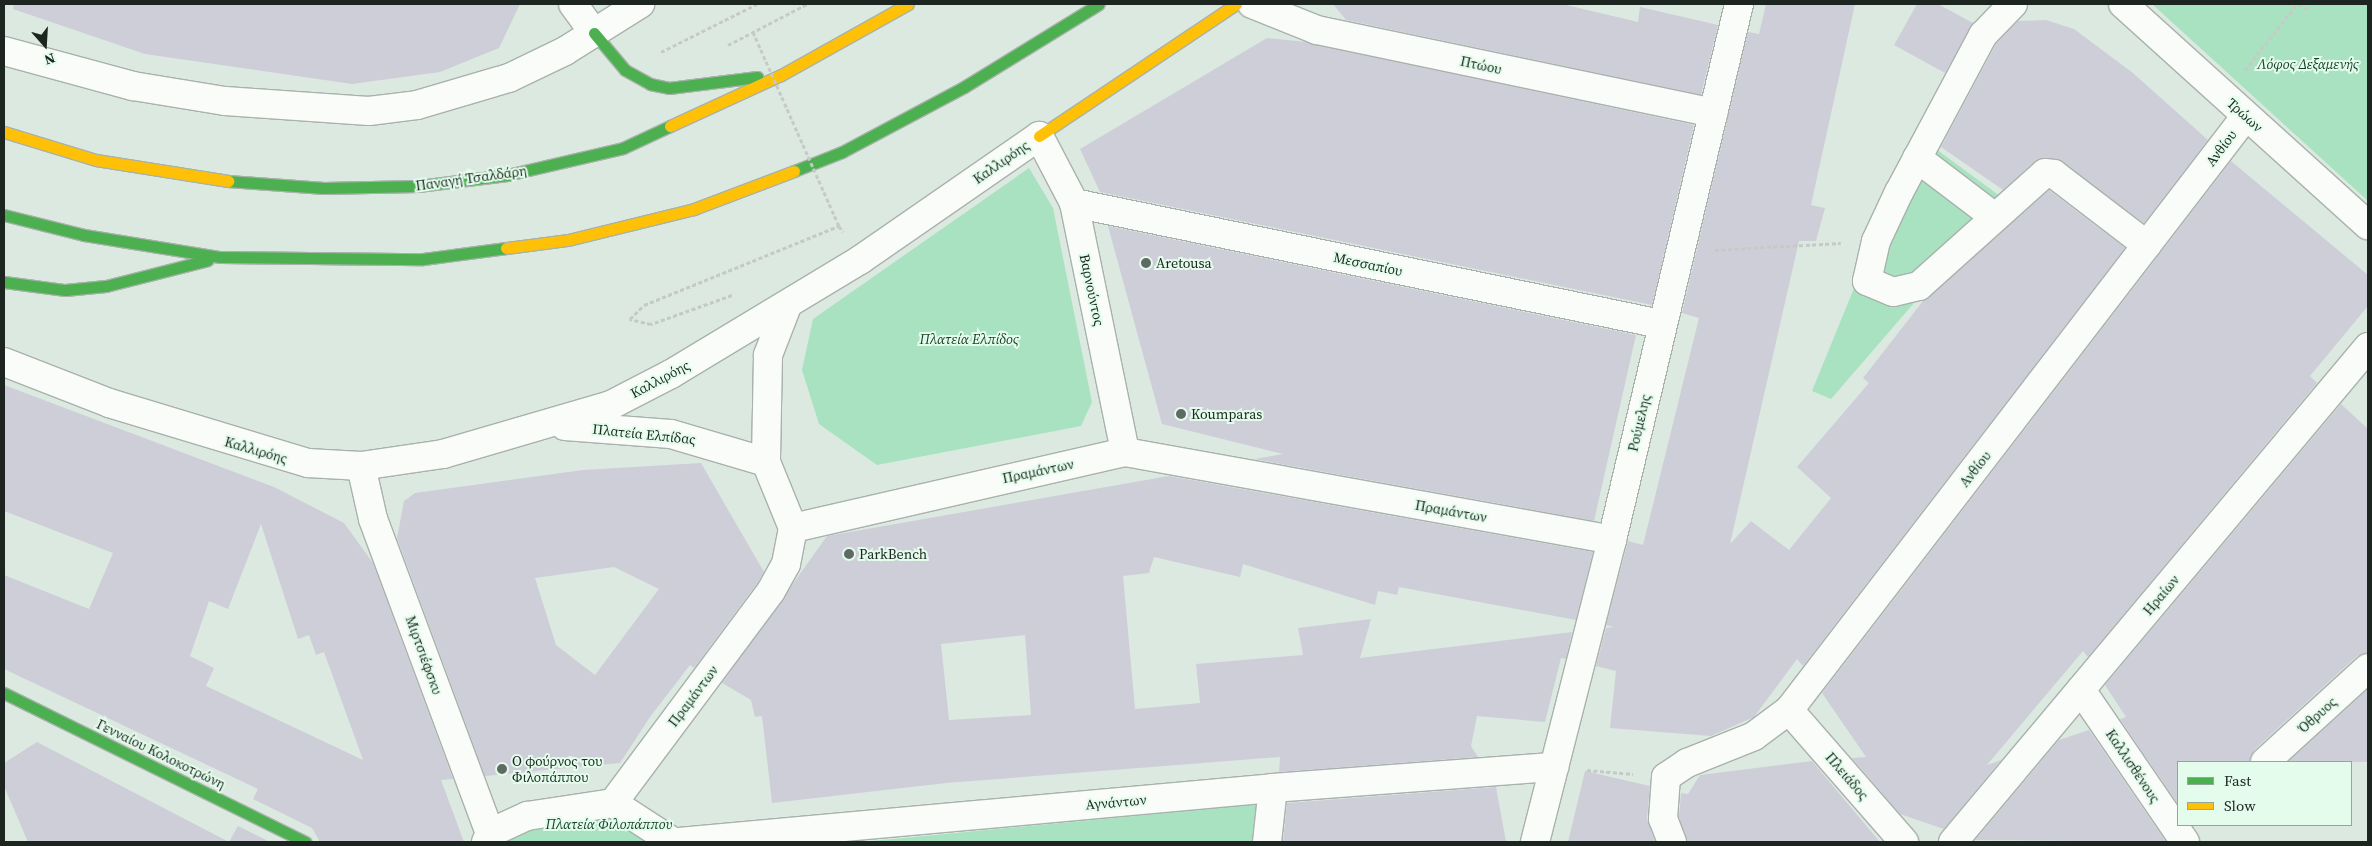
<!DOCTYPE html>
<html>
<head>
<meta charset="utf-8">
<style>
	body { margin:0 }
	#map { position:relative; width:2372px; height:846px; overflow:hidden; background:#dce9e0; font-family:"Source Serif 4",serif }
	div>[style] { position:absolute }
	.green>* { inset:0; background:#a9e2c0 }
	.building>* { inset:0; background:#ceced9 }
	.path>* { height:3px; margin-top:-1.5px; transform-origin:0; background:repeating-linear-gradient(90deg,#c6cac7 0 4px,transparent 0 6.5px) }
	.roads { filter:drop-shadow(1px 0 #a8b2ab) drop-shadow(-1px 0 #a8b2ab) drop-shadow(0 1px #a8b2ab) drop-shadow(0 -1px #a8b2ab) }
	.street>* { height:28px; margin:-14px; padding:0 14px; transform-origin:14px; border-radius:14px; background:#fafcfa }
	.fast>* { height:11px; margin:-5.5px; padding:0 5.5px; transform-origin:5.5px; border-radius:5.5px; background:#4caf50 }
	.slow>* { height:11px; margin:-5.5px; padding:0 5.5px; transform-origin:5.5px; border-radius:5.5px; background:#ffc107 }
	.path-bridge>* { height:3px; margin-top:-1.5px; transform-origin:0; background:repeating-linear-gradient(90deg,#c6cac7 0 4px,transparent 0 6.5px) }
	.dots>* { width:14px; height:14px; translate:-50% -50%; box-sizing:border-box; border:2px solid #e3fceb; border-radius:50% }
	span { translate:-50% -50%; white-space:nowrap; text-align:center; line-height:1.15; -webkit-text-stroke:4px #e3fceb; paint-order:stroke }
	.park-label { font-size:14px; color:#163d27; font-style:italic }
	.street-label { font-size:14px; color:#1c251f }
	.poi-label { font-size:14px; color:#1c251f }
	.left { translate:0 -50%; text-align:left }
	.frame { position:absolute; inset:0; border:5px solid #1c251f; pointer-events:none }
	.legend { position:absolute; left:2177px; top:761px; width:175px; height:65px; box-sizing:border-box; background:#e3fceb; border:1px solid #93a699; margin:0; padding:6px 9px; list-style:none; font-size:15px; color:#1c251f }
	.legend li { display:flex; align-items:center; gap:10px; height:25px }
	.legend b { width:25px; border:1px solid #93a699 }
	.north { position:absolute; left:20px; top:20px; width:50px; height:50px; -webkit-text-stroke:4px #e3fceb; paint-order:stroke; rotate:161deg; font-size:14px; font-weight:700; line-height:20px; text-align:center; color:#1c251f }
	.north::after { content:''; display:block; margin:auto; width:18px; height:22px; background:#1c251f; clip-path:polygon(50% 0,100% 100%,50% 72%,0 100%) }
</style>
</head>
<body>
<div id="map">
	<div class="green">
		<div style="clip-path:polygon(2152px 4px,2368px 4px,2368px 201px)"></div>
		<div style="clip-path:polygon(1936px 149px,2004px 199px,1831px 399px,1812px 391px,1861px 271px)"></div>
		<div style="clip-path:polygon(1029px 168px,1053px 208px,1092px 402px,1081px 426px,877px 465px,819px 424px,802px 370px,813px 319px)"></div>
		<div style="clip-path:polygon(1259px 804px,1258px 842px,862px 842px)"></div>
		<div style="clip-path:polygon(580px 805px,673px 842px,486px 842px)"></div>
	</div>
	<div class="building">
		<div style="clip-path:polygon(14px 4px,520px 4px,499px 48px,440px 72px,352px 84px,145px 54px,13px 9px)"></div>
		<div style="clip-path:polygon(1333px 4px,1562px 4px,1638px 22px,1640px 7px,1718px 25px,1701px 95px,1346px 20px)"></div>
		<div style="clip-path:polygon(1766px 4px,1855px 4px,1811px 205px,1825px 208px,1816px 241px,1799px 241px,1730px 544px,1751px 521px,1789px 550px,1831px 498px,1797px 467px,1869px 383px,1863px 378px,1923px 301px,2049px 190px,2125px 248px,1803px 666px,1797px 659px,1754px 717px,1711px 736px,1610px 728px,1616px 671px,1596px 666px,1606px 628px,1614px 627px,1606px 625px,1628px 541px,1643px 545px,1699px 318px,1682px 313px,1748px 32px,1759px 34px)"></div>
		<div style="clip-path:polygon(1917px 4px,1938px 4px,1973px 23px,1945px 73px,1894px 45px)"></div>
		<div style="clip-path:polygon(2046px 20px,2074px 29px,2133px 73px,2208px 140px,2144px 223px,2056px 159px,2035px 161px,2003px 190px,1941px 147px,1996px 44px,2018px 21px)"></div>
		<div style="clip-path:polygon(1267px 38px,1306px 42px,1694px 125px,1652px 305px,1100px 192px,1080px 149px)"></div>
		<div style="clip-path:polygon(2231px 161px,2368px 275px,2368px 306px,2310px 376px,2317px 383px,2088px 657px,2083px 651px,1987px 765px,2001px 760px,1944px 829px,1900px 814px,1852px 758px,1866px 757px,1822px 693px)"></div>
		<div style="clip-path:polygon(1108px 226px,1636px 335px,1594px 521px,1254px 459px,1283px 454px,1162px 424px)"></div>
		<div style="clip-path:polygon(evenodd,4px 385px,274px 487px,344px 523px,373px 563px,453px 779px,441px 780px,464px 842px,320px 842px,312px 828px,253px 799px,258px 789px,4px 669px,4px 575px,89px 609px,113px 553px,4px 511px,4px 385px,261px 524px,298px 639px,309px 635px,316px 655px,324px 652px,363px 760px,206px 686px,214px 668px,190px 656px,209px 601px,228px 609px,261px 524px)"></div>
		<div style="clip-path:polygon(2341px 404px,2368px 429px,2368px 653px,2357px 656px,2254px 750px,2250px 762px,2178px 762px,2178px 804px,2120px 719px,2126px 717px,2105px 685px)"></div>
		<div style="clip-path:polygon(evenodd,701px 463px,764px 572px,758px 582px,694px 668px,690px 665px,650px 717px,620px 763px,485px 776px,397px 538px,404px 501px,415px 493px,583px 470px,701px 463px,614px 567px,659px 589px,595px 675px,556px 645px,535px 578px,614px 567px)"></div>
		<div style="clip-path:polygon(evenodd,1169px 476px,1593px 552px,1576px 620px,1399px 587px,1397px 595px,1378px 591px,1375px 605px,1243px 564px,1240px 577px,1154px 557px,1149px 573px,1123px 576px,1135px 709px,1200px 703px,1196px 664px,1303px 655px,1298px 628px,1371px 619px,1360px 658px,1572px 632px,1566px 659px,1561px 658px,1545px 722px,1477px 716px,1471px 746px,1478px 757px,1279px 772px,1280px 757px,946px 783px,772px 803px,762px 716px,755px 717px,751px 700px,722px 683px,827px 536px,1169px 476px,1025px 635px,1031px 715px,949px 720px,941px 644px,1025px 635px)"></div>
		<div style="clip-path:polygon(2368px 689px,2368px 762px,2288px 762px)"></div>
		<div style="clip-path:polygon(2089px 730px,2166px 842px,1975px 840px,2059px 740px)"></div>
		<div style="clip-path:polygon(37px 742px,229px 842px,238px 826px,270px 842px,28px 842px,4px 786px,4px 763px)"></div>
		<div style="clip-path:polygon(1812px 761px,1880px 842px,1687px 842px,1679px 817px,1681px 793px,1688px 794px,1700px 775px)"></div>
		<div style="clip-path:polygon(1585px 771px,1650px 786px,1647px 818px,1655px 842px,1568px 842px)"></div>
		<div style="clip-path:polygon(1496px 787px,1506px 842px,1283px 842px,1287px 803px)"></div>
	</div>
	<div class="path">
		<div style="left:2299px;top:4px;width:12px;rotate:31deg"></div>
		<div style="left:728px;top:45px;width:89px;rotate:-27.4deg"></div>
		<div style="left:661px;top:52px;width:107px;rotate:-26.6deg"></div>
		<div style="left:2245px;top:70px;width:84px;rotate:-51.8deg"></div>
		<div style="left:1715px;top:250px;width:126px;rotate:-3.2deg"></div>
		<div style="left:732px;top:295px;width:86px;rotate:160.3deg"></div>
		<div style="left:651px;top:324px;width:22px;rotate:-167deg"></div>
		<div style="left:630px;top:319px;width:20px;rotate:-45deg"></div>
		<div style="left:644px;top:305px;width:210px;rotate:-22.1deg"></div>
		<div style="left:839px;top:226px;width:7px;rotate:56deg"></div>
		<div style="left:1587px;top:770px;width:46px;rotate:5deg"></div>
	</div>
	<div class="roads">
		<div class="street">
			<div style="left:573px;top:4px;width:36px;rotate:54deg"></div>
			<div style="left:1252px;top:4px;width:70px;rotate:21.8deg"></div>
			<div style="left:1317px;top:30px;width:405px;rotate:11.8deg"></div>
			<div style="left:2013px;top:4px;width:43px;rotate:134.1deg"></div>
			<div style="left:1983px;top:35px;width:178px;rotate:118.1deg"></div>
			<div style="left:1899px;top:192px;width:54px;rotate:115.1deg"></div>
			<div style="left:1876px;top:241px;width:41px;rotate:102.7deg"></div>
			<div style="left:1867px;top:281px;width:28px;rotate:23deg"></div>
			<div style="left:1893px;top:292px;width:27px;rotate:-13deg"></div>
			<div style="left:1919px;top:286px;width:169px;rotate:-41.9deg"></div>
			<div style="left:2045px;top:173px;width:9px;rotate:6deg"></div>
			<div style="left:2054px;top:174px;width:117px;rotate:37.4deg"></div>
			<div style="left:2123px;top:4px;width:330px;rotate:42.1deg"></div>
			<div style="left:4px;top:51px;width:134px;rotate:15.2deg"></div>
			<div style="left:133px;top:86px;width:93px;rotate:9.3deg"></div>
			<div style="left:225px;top:101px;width:144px;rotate:4deg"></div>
			<div style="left:369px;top:111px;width:48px;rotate:-7.1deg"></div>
			<div style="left:417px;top:105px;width:96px;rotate:-16.4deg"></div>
			<div style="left:509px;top:78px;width:62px;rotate:-25.7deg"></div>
			<div style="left:565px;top:51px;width:89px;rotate:-32.1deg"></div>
			<div style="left:1917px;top:158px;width:96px;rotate:37.3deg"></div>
			<div style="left:1074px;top:203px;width:599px;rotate:11.65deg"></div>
			<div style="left:787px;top:306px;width:53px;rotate:111.2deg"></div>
			<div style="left:768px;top:355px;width:107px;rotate:91.1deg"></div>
			<div style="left:766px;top:462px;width:71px;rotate:67.8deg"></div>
			<div style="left:4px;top:362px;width:113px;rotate:21.3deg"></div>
			<div style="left:109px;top:403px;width:208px;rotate:16.8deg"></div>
			<div style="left:308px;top:463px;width:53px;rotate:3.2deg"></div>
			<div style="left:361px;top:466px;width:83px;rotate:-8.3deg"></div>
			<div style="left:443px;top:454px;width:175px;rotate:-16.3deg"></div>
			<div style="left:611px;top:405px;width:68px;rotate:-27.3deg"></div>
			<div style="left:671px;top:374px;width:221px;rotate:-31.1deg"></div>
			<div style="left:860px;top:260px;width:218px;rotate:-34.7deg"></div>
			<div style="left:1039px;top:136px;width:76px;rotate:62.4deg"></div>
			<div style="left:1074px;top:203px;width:254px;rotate:78.4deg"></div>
			<div style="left:565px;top:426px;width:106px;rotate:4.3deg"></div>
			<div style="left:671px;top:434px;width:99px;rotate:16.4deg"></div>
			<div style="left:361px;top:466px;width:54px;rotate:77.2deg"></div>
			<div style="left:373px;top:519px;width:335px;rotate:69.6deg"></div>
			<div style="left:490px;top:833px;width:10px;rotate:114deg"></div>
			<div style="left:793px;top:528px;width:341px;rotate:-12.9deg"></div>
			<div style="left:1125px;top:452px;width:495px;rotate:10.2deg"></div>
			<div style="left:2081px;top:690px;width:184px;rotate:55.6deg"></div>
			<div style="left:1789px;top:710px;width:175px;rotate:48.9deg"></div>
			<div style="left:2265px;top:762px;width:139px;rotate:-42.4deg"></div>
			<div style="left:613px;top:803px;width:264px;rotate:-53.3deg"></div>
			<div style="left:771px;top:591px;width:31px;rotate:-61deg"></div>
			<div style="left:786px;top:564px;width:37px;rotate:-79deg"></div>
			<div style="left:490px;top:833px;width:41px;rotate:-24.7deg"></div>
			<div style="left:527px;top:816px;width:87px;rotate:-8.6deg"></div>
			<div style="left:613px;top:803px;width:72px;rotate:33deg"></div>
			<div style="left:679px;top:842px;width:596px;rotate:-5.19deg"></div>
			<div style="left:1273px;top:788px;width:282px;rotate:-4.3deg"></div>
			<div style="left:1267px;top:842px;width:54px;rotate:-83.7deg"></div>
			<div style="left:1535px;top:842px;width:312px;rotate:-75.7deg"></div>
			<div style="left:1612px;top:540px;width:551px;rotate:-76.67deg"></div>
			<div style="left:1672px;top:842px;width:25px;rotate:-111deg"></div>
			<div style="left:1663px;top:819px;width:42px;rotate:-85.9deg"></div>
			<div style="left:1666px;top:777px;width:25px;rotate:-34deg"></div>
			<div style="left:1687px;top:763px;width:72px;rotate:-21.9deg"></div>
			<div style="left:1754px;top:736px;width:44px;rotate:-36.6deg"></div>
			<div style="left:1789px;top:710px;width:749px;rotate:-52.43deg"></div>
			<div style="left:1953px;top:842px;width:646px;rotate:-50.02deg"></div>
		</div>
		<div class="fast">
			<div style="left:594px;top:33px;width:48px;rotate:50deg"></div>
			<div style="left:625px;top:70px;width:29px;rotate:29deg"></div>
			<div style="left:650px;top:84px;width:19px;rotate:12deg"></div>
			<div style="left:669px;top:88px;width:89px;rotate:-7.1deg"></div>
			<div style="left:794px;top:171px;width:52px;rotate:-21.6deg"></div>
			<div style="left:842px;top:152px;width:138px;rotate:-28deg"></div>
			<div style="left:964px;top:87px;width:158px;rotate:-31.6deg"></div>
			<div style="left:228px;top:181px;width:96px;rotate:4.2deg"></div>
			<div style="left:324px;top:188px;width:94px;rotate:-1.2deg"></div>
			<div style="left:418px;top:186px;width:90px;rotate:-7deg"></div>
			<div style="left:507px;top:175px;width:119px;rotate:-13.1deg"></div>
			<div style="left:623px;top:148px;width:52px;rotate:-25.1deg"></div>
			<div style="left:4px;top:215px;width:82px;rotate:14deg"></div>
			<div style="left:84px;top:235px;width:138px;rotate:9.2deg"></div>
			<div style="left:220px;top:257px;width:203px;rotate:0.6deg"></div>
			<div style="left:423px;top:259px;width:84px;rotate:-7.5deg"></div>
			<div style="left:4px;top:282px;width:62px;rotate:7.5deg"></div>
			<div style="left:65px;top:290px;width:41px;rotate:-5.6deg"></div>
			<div style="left:106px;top:286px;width:105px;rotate:-14.3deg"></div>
			<div style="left:4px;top:693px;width:336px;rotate:26.3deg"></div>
		</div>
		<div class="slow">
			<div style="left:670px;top:126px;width:122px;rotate:-24.7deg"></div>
			<div style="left:781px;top:75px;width:145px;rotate:-29.2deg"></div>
			<div style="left:4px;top:132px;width:96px;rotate:16.9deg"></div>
			<div style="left:96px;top:160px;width:134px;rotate:9deg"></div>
			<div style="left:1039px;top:136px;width:237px;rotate:-33.8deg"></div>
			<div style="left:506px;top:248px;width:63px;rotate:-7.4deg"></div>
			<div style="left:568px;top:240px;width:130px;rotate:-13.8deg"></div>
			<div style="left:694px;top:209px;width:107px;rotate:-20.8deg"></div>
		</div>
	</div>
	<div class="path-bridge">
		<div style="left:753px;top:32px;width:212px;rotate:66.1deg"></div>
	</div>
	<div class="dots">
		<div style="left:1146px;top:263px;background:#5f6a63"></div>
		<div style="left:1181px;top:414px;background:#5f6a63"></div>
		<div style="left:849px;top:554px;background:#5f6a63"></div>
		<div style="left:502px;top:769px;background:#5f6a63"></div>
	</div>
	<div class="park-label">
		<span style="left:2308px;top:64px">Λόφος Δεξαμενής</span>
		<span style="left:969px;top:339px">Πλατεία Ελπίδος</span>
		<span style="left:609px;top:824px">Πλατεία Φιλοπάππου</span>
	</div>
	<div class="street-label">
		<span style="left:1481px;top:65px;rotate:12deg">Πτώου</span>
		<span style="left:2245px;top:115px;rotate:42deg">Τρώων</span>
		<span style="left:2221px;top:148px;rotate:-53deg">Ανθίου</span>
		<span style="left:1001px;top:162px;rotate:-35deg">Καλλιρόης</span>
		<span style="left:471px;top:178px;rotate:-8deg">Παναγή Τσαλδάρη</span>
		<span style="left:1368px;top:264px;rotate:12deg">Μεσσαπίου</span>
		<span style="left:1092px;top:290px;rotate:78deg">Βαρνούντος</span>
		<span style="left:660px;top:379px;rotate:-28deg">Καλλιρόης</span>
		<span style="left:1639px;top:423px;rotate:-77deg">Ρούμελης</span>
		<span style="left:644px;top:434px;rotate:6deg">Πλατεία Ελπίδας</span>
		<span style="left:256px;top:450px;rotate:16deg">Καλλιρόης</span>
		<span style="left:1975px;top:469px;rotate:-52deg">Ανθίου</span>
		<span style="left:1038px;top:471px;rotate:-12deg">Πραμάντων</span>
		<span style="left:1451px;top:511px;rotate:10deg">Πραμάντων</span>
		<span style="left:2161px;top:595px;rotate:-50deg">Ηραίων</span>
		<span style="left:424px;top:655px;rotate:70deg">Μιρτσιέφσκυ</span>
		<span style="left:693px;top:696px;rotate:-53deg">Πραμάντων</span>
		<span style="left:2317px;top:715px;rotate:-42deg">Όθρυος</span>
		<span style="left:161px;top:754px;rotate:26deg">Γενναίου Κολοκοτρώνη</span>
		<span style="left:2133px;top:766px;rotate:56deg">Καλλισθένους</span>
		<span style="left:1847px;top:776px;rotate:49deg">Πλειάδος</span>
		<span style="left:1116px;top:802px;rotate:-5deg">Αγνάντων</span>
	</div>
	<div class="poi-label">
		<span class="left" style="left:1156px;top:263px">Aretousa</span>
		<span class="left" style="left:1191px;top:414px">Koumparas</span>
		<span class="left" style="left:859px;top:554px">ParkBench</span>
		<span class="left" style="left:512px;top:769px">Ο φούρνος του<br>Φιλοπάππου</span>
	</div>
	<div class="frame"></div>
	<ul class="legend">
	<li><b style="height:6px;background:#4caf50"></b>Fast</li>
	<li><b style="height:6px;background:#ffc107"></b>Slow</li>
	</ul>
	<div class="north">N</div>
</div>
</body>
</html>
